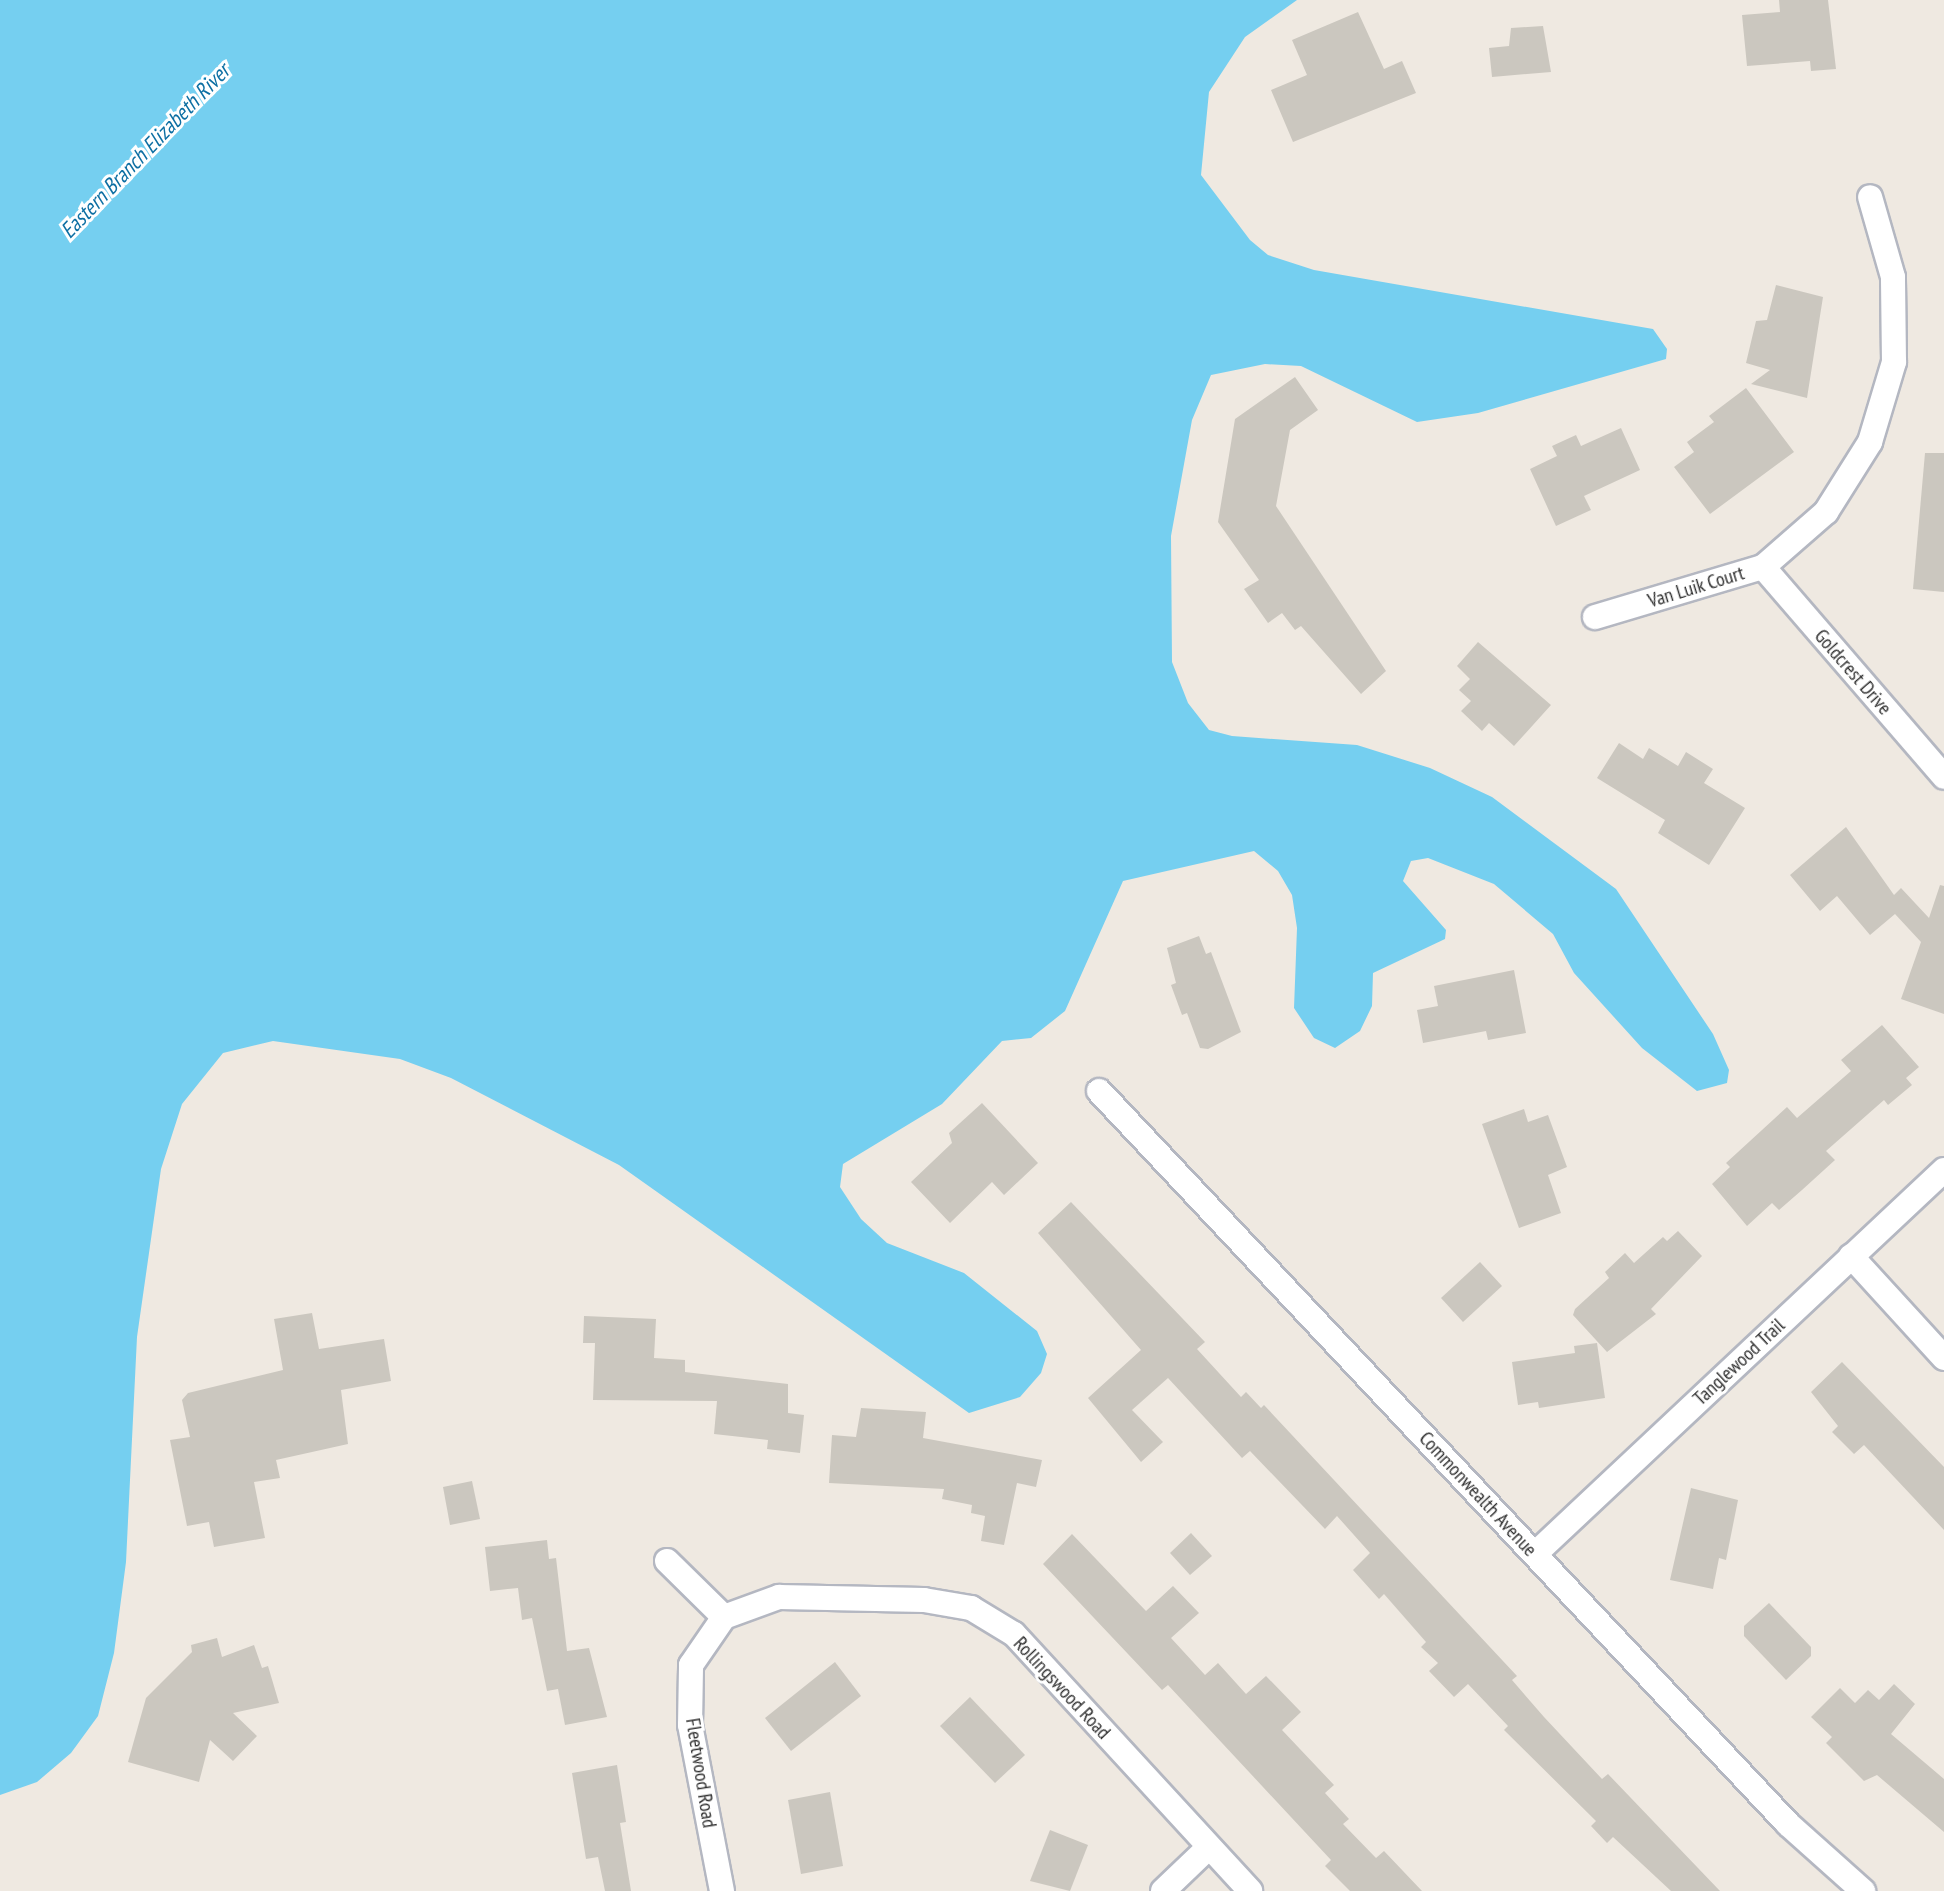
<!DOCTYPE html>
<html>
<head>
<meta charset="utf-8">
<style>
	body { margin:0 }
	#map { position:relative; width:1944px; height:1891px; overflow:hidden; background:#efe9e1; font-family:"PT Sans Narrow",sans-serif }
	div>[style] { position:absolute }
	.water>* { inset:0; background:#75cff0 }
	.building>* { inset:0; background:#cbc7bf }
	.roads { filter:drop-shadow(2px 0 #b4b7c1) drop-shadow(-2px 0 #b4b7c1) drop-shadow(0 2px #b4b7c1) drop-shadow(0 -2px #b4b7c1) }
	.street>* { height:24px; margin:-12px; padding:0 12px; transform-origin:12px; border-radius:12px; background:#fff }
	span { translate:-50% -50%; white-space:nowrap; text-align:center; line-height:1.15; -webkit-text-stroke:6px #fff; paint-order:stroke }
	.street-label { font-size:20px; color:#2e2e2e }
	.water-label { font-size:22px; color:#0d6fa3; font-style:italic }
</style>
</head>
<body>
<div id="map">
	<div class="water">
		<div style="clip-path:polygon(0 0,1297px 0,1245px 37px,1209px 92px,1201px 175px,1250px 240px,1268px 255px,1314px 270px,1653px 329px,1667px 349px,1666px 359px,1478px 413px,1417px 422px,1301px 366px,1265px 364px,1211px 375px,1192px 420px,1171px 536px,1172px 662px,1188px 703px,1209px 730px,1232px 736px,1357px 745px,1430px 768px,1492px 797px,1616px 889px,1713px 1034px,1729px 1070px,1727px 1083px,1697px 1091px,1642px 1048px,1574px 973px,1553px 934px,1494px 884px,1428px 858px,1411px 861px,1403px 881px,1446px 930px,1445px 939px,1373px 973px,1372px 1006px,1360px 1031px,1335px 1048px,1314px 1038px,1294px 1008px,1297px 928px,1292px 895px,1278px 871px,1254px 851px,1123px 881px,1065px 1011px,1031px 1038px,1002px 1041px,942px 1104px,843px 1164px,840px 1187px,861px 1219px,887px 1243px,964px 1273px,1037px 1331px,1047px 1354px,1041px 1373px,1020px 1397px,969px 1413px,619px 1165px,451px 1078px,400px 1059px,273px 1041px,223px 1053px,182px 1104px,161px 1169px,137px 1337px,126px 1562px,114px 1653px,98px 1716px,71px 1753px,37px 1782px,0 1795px)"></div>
	</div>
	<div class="building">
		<div style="clip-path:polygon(1779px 0,1828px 0,1836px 69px,1811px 71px,1810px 61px,1747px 66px,1742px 15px,1780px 12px)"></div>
		<div style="clip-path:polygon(1358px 12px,1384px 69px,1402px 61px,1416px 93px,1293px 142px,1271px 90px,1307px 75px,1292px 40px)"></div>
		<div style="clip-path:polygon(1543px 26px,1551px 72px,1492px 77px,1489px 48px,1509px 46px,1511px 28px)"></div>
		<div style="clip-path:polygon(1776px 285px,1823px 297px,1807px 398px,1751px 384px,1770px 370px,1746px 363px,1756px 321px,1767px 320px)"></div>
		<div style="clip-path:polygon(1295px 377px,1318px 410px,1290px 430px,1276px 506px,1386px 671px,1361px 694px,1301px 626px,1295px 630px,1282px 613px,1268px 623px,1244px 589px,1259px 580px,1218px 522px,1235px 419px)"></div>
		<div style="clip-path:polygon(1746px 388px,1794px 452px,1710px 514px,1674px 467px,1694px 452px,1687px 442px,1714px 422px,1709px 416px)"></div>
		<div style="clip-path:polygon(1621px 428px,1640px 470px,1584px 496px,1591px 510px,1556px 526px,1530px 469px,1557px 456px,1552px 446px,1576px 435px,1581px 446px)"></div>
		<div style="clip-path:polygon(1925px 453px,1944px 453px,1944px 592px,1913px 589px)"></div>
		<div style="clip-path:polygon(1478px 642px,1551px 705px,1514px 746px,1489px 723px,1482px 731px,1461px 711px,1471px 701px,1459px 690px,1470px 679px,1457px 666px)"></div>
		<div style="clip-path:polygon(1619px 743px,1643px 759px,1649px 748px,1678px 766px,1686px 752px,1713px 769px,1704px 783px,1745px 808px,1709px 865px,1658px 833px,1665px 820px,1597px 778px)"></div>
		<div style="clip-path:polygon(1846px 827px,1894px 895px,1901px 888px,1929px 918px,1940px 885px,1944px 886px,1944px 1014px,1901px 999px,1921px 942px,1895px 914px,1870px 935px,1837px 896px,1820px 911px,1790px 875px)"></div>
		<div style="clip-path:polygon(1199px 936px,1206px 954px,1211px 952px,1241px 1032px,1208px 1049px,1200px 1048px,1187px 1013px,1182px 1015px,1171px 985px,1176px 983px,1167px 948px)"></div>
		<div style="clip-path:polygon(1514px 970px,1526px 1033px,1488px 1040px,1486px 1031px,1423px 1043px,1417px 1010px,1438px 1006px,1434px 986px)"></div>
		<div style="clip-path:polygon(1882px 1025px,1919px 1067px,1906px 1078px,1912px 1085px,1888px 1105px,1884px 1100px,1826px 1151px,1835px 1160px,1802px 1190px,1779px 1210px,1772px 1203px,1747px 1226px,1712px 1184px,1730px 1167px,1726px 1163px,1787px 1107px,1797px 1118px,1851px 1071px,1841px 1060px)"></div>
		<div style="clip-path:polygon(982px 1103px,1038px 1163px,1004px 1195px,992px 1182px,950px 1223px,911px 1182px,952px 1143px,949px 1133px)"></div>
		<div style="clip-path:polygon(1524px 1109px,1528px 1122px,1548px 1115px,1567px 1167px,1548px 1175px,1561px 1213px,1519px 1228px,1482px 1124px)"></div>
		<div style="clip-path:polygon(1071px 1202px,1205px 1342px,1197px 1349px,1241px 1397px,1246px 1392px,1261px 1408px,1264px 1405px,1517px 1676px,1512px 1680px,1544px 1717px,1602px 1779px,1608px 1774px,1720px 1891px,1671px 1891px,1613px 1837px,1607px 1843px,1591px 1826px,1596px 1821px,1504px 1730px,1508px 1726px,1468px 1684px,1454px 1697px,1429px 1671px,1438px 1663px,1421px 1647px,1426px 1642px,1384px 1594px,1379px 1599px,1353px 1570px,1370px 1553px,1337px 1516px,1325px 1529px,1250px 1451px,1242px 1458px,1168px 1378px,1132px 1410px,1163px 1442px,1141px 1462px,1088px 1398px,1141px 1350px,1038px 1233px)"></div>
		<div style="clip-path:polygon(1678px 1231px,1702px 1256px,1651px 1309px,1656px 1314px,1607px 1352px,1573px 1315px,1575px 1309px,1609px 1278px,1605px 1272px,1625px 1253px,1634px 1263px,1663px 1237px,1667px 1241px)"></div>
		<div style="clip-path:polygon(1480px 1262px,1502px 1286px,1463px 1322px,1441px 1298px)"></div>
		<div style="clip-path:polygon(312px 1313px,319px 1349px,384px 1339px,391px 1381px,341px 1390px,348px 1444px,276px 1460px,280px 1478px,254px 1482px,265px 1538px,214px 1547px,209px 1522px,187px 1526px,170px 1440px,190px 1437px,182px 1400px,188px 1393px,283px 1370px,274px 1319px)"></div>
		<div style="clip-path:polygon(584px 1316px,656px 1319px,654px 1358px,685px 1360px,685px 1372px,788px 1384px,788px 1413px,804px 1415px,800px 1453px,767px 1449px,768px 1440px,714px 1434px,717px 1401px,593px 1400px,595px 1343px,583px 1343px)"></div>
		<div style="clip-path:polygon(1597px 1343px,1605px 1398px,1539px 1408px,1538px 1402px,1518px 1405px,1512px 1362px,1575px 1353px,1574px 1346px)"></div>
		<div style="clip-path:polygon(1842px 1362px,1944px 1467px,1944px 1530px,1864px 1445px,1854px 1454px,1832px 1432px,1838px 1426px,1811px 1392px)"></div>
		<div style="clip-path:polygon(861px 1408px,926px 1412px,923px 1438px,1042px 1460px,1036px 1487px,1017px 1483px,1004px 1545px,981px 1541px,985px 1516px,971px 1513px,972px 1505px,942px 1499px,944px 1489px,829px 1483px,832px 1435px,856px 1437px)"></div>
		<div style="clip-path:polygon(472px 1481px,480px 1519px,450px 1525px,443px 1487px)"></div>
		<div style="clip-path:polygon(1691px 1488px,1738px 1500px,1726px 1560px,1719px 1558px,1713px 1589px,1670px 1580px)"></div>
		<div style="clip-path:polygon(1191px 1533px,1212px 1556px,1190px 1575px,1170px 1553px)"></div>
		<div style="clip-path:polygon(1072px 1534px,1146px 1611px,1173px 1586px,1199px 1613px,1171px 1638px,1205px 1675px,1218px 1663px,1246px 1694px,1266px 1676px,1301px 1712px,1282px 1730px,1334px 1785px,1325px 1793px,1349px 1819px,1343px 1824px,1376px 1858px,1384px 1851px,1422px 1891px,1350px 1891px,1325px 1866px,1331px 1860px,1168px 1685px,1162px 1690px,1043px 1564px)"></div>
		<div style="clip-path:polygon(547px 1540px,549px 1559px,556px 1558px,567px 1651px,589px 1648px,607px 1717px,565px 1725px,558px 1689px,547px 1691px,532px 1618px,522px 1620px,518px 1588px,490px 1591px,485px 1547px)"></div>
		<div style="clip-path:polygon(1769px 1603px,1811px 1647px,1811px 1656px,1786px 1680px,1744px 1636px,1744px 1626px)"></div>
		<div style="clip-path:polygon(217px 1638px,222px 1657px,254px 1645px,262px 1668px,268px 1666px,279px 1703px,233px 1713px,257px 1736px,233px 1761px,210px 1740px,199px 1782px,128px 1762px,146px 1698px,192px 1652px,191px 1645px)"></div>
		<div style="clip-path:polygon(835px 1662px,861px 1696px,791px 1751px,765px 1718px)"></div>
		<div style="clip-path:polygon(1894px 1684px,1915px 1704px,1891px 1734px,1944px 1779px,1944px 1832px,1877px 1775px,1864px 1781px,1826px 1743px,1832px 1737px,1811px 1717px,1840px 1688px,1855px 1703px,1868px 1690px,1879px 1700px)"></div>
		<div style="clip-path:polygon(970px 1697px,1025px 1755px,995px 1783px,940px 1726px)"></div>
		<div style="clip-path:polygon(617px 1765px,626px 1822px,620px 1823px,631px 1891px,605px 1891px,598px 1857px,586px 1859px,572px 1773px)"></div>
		<div style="clip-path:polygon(830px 1792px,843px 1866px,801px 1874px,788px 1800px)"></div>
		<div style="clip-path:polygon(1050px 1830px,1088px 1845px,1070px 1891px,1030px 1881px)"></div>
	</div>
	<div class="roads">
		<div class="street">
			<div style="left:1763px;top:567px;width:277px;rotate:49.2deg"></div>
			<div style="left:1595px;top:617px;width:175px;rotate:-16.6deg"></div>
			<div style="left:1763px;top:567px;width:84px;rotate:-41.1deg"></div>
			<div style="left:1826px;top:512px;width:83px;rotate:-57.8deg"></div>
			<div style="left:1870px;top:442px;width:84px;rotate:-73.3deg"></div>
			<div style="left:1894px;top:362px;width:85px;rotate:-90.7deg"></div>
			<div style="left:1893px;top:277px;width:83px;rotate:-106deg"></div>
			<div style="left:1099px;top:1091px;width:1006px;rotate:46.77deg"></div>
			<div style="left:1788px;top:1824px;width:101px;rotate:41.8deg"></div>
			<div style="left:1851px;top:1256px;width:138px;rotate:47.6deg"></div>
			<div style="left:1535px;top:1554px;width:561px;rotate:-43.19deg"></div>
			<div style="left:667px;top:1561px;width:80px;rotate:44.5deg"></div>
			<div style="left:724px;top:1617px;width:59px;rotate:-20deg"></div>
			<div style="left:779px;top:1597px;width:145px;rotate:1.2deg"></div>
			<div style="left:924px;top:1600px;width:48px;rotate:9.7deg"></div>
			<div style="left:971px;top:1608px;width:50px;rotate:31.2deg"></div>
			<div style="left:1014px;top:1634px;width:349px;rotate:47.4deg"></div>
			<div style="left:722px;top:1891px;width:169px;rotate:-100.9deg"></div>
			<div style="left:690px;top:1725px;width:60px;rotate:-89deg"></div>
			<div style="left:691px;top:1665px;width:58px;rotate:-55.5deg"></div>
			<div style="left:1163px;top:1891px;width:62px;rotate:-43.7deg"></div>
		</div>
	</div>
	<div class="street-label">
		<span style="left:1696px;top:587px;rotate:-17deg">Van Luik Court</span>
		<span style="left:1853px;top:672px;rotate:49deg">Goldcrest Drive</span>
		<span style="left:1739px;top:1362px;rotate:-43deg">Tanglewood Trail</span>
		<span style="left:1478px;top:1494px;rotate:47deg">Commonwealth Avenue</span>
		<span style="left:1062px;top:1688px;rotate:47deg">Rollingswood Road</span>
		<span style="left:701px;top:1773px;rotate:81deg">Fleetwood Road</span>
	</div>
	<div class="water-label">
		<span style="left:145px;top:151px;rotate:-46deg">Eastern Branch Elizabeth River</span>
	</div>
</div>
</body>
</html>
